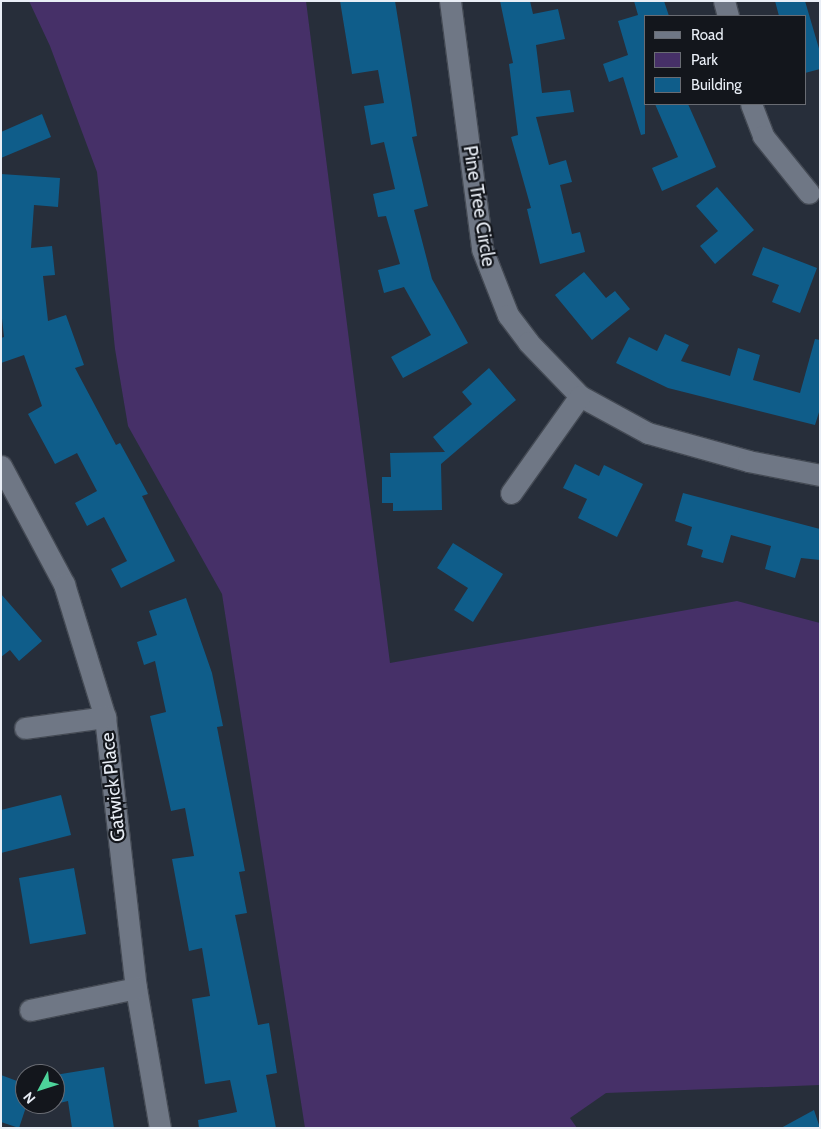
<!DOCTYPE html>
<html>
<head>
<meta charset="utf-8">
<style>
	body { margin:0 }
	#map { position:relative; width:821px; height:1129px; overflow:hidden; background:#272e3a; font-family:Cabin,sans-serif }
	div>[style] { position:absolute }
	.green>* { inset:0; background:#463068 }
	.building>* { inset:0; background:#0f5d8a }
	.roads { filter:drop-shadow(1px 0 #444a54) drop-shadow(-1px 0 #444a54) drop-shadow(0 1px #444a54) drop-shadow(0 -1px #444a54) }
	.minor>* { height:21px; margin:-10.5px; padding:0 10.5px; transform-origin:10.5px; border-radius:10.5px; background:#6f7785 }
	span { translate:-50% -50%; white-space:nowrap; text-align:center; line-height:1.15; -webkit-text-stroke:4.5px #13161c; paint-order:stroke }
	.street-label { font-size:19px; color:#e9eef6 }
	.frame { position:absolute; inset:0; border:2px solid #e9eef6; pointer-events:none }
	.legend { position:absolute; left:644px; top:15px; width:162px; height:90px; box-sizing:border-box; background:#13161c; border:1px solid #696c73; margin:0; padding:6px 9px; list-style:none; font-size:15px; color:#e9eef6 }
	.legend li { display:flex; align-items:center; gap:10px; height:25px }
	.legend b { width:25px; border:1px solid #696c73 }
	.north { position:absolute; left:15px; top:1064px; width:50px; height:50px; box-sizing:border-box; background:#13161c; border:1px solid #696c73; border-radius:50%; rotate:230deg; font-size:14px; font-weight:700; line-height:20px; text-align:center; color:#e9eef6 }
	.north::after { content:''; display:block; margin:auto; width:18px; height:22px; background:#4dd39a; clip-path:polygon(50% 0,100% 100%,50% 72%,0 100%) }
</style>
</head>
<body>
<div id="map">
	<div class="green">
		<div style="clip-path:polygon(29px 1px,306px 1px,390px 663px,737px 601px,820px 623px,820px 1085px,606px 1093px,570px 1118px,577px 1128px,305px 1128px,222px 594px,128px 426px,115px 349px,97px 172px,50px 46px)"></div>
	</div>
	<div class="building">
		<div style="clip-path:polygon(340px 1px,395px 1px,417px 136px,412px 137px,428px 206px,414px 210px,432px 279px,468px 343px,403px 378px,391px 357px,431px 335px,404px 287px,384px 293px,378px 270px,400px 264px,386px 216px,378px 217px,373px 194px,395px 189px,384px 142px,371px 145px,364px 106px,384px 103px,378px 70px,352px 74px)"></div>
		<div style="clip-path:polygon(500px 1px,530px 1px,533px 14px,558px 9px,565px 39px,536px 45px,542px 93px,570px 90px,574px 112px,536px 117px,549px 165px,566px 160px,572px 182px,560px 185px,572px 234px,580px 232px,585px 252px,540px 264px,527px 209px,531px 208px,511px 137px,518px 135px,509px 64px,513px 63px)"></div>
		<div style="clip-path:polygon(634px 1px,664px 1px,669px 16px,645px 16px,645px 134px,641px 135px,623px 77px,609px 82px,603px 64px,628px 55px,618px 21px,638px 15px)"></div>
		<div style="clip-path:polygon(775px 1px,805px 1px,820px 52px,820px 69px,805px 73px,805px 16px,779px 16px)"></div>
		<div style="clip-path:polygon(655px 104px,688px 104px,716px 167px,662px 191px,652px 168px,678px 157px)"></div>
		<div style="clip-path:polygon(42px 114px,51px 137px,1px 158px,1px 132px)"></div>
		<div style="clip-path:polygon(1px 174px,60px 178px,58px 207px,34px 205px,31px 248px,52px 246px,55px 275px,43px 276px,48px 321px,66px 315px,84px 365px,75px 368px,116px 445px,120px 443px,148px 494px,142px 496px,175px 561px,121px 588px,111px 569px,127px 561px,104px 517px,87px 526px,75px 503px,97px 491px,77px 453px,55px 464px,28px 414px,42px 406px,24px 355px,1px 363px,1px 338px,4px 337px,1px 309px)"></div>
		<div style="clip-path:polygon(717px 187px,754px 230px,715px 264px,700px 246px,718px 231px,696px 206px)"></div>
		<div style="clip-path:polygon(763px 247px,817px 268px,800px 313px,772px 302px,779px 285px,752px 275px)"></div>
		<div style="clip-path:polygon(584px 272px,606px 298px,615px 291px,630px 309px,592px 340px,555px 295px)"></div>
		<div style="clip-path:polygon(665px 334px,689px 345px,681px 361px,730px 376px,738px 348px,760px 355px,753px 380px,800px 393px,815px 339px,820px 340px,820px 409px,815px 425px,668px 388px,616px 363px,629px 337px,657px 351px)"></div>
		<div style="clip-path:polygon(489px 368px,516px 400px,441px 464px,442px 510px,393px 511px,393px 503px,382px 503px,382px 477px,391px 477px,390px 453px,445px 452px,433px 437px,472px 404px,462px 392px)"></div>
		<div style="clip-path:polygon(575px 464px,599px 476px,604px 465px,643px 484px,617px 537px,578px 518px,587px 499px,563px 488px)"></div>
		<div style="clip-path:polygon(683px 493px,820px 529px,820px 560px,801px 558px,795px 578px,765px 569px,771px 546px,731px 535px,723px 563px,701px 557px,703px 550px,687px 545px,692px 527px,675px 521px)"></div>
		<div style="clip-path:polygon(453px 543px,503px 574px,473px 622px,454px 610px,468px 588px,437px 568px)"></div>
		<div style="clip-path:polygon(1px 594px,42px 641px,19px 661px,10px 650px,1px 657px)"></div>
		<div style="clip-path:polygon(186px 598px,212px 673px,223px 726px,217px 727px,245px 871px,239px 872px,247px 913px,235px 915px,258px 1025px,269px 1023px,277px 1073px,266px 1075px,276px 1128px,199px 1128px,198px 1120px,237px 1112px,230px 1080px,205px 1084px,192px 999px,210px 996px,202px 948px,189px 951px,172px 859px,194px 856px,185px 808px,171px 811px,150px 716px,166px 712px,155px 661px,144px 665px,137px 642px,157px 635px,149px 611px)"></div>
		<div style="clip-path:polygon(61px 795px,71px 835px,1px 853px,1px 810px)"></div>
		<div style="clip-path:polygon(74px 868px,86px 934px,30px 944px,19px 878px)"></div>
		<div style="clip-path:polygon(104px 1067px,114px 1128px,72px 1128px,68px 1101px,55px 1104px,55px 1075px)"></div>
		<div style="clip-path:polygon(1px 1075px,25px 1084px,25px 1110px,19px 1128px,1px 1122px)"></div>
		<div style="clip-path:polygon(814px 1110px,820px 1128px,781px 1128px)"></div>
	</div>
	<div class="roads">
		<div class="minor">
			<div style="left:450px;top:1px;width:250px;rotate:82.6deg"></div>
			<div style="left:482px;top:249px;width:71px;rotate:68.5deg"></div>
			<div style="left:508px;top:315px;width:34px;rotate:53deg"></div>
			<div style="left:528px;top:342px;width:75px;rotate:46.1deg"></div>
			<div style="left:580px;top:396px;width:77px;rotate:28.6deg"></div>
			<div style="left:648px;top:433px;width:104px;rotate:15.6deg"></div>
			<div style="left:748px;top:461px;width:73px;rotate:11deg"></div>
			<div style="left:724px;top:1px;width:16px;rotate:75deg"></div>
			<div style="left:751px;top:104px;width:34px;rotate:69deg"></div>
			<div style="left:763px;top:136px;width:73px;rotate:51.1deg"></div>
			<div style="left:1px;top:466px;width:134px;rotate:61.9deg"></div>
			<div style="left:64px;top:584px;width:139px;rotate:72.9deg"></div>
			<div style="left:105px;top:717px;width:273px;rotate:83.5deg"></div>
			<div style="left:136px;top:988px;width:142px;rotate:80.3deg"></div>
			<div style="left:511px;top:493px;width:119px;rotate:-54.6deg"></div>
			<div style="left:25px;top:728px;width:81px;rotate:-7.8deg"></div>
			<div style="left:30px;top:1010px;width:108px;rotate:-11.7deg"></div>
		</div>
	</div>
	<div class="street-label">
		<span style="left:479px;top:206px;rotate:81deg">Pine Tree Circle</span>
		<span style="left:113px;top:787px;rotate:-96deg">Gatwick Place</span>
	</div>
	<div class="frame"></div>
	<ul class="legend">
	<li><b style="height:6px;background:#6f7785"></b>Road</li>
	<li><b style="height:14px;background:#463068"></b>Park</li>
	<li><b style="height:14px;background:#0f5d8a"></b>Building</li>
	</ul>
	<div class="north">N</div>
</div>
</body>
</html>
